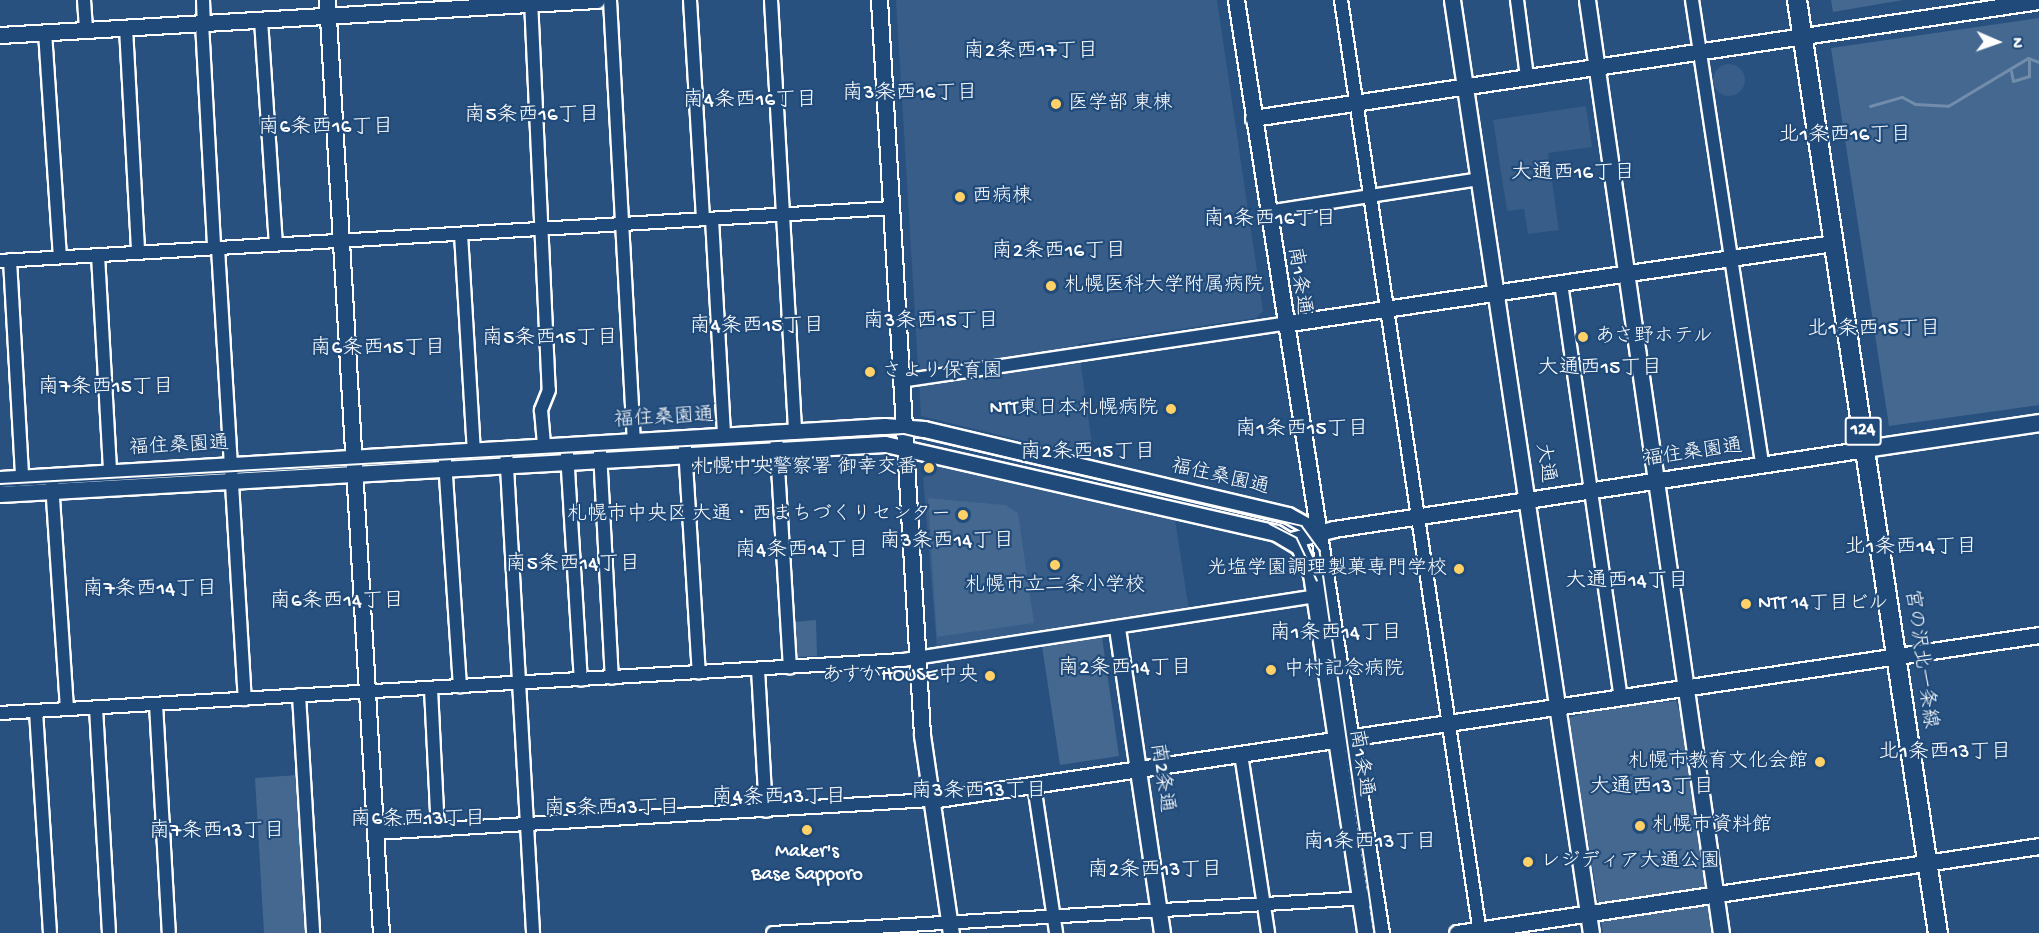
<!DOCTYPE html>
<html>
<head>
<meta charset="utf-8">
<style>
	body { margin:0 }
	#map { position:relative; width:2039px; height:933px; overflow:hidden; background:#28517f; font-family:"Gochi Hand","Klee One",sans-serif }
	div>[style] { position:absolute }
	.built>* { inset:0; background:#375d88 }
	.round { border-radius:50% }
	.green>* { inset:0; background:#446890 }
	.stream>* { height:3px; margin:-1.5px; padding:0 1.5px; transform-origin:1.5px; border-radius:1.5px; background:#718dab }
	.roads { filter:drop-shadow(2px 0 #fff) drop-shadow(-2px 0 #fff) drop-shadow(0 2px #fff) drop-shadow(0 -2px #fff) }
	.minor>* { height:12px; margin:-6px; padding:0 6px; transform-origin:6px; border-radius:6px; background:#1f4a7a }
	.tertiary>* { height:15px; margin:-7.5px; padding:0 7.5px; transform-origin:7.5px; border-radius:7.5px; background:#1f4a7a }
	.secondary>* { height:16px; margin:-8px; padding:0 8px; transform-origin:8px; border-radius:8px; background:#1f4a7a }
	.primary>* { height:18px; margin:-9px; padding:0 9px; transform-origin:9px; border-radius:9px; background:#1f4a7a }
	.tram>* { height:1.5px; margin:-0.75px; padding:0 0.75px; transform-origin:0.75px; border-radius:0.75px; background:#fff }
	.dots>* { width:16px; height:16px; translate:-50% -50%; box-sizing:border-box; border:3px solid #1f4a7a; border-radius:50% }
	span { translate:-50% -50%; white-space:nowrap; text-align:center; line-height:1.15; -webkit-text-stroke:4.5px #1f4a7a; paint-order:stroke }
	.shield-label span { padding:2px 4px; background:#1f4a7a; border:2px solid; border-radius:4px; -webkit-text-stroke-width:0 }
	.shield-label { font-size:18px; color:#fff; font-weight:700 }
	.poi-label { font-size:20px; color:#fff }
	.left { translate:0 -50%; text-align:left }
	.right { translate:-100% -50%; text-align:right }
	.street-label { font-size:20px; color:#fff }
	.neighbourhood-label { font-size:21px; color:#fff }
	.north { position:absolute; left:1967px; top:12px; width:60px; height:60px; -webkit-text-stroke:4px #1f4a7a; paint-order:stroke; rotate:92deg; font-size:16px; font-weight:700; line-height:24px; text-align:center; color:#fff }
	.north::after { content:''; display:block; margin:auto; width:21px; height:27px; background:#fff; clip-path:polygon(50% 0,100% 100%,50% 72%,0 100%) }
</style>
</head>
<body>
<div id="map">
	<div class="built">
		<div style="clip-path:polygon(1217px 0,1263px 311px,1256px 318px,1078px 344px,1094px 458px,921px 416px,896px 0)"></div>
		<div class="round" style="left:1713px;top:64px;width:32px;height:32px"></div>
		<div style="clip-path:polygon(1586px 106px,1592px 147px,1548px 153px,1559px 230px,1528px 234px,1524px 209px,1507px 211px,1493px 120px)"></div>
		<div style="clip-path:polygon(941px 464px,1175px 520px,1189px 610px,937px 649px,923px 478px)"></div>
	</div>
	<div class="green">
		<div style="clip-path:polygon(1831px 0,1903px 0,1833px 12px)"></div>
		<div style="clip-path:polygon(2039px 18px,2039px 405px,1889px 426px,1831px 48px)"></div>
		<div style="clip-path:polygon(928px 498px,1005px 505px,1018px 513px,1034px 623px,937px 637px)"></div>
		<div style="clip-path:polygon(816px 620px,817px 656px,796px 657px,793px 622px)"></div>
		<div style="clip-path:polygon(1102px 637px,1119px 756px,1060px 765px,1042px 646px)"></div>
		<div style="clip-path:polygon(1676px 701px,1686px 732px,1711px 933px,1603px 933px,1568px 718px,1604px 708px)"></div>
		<div style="clip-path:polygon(298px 775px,307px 933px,264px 933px,255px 778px)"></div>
	</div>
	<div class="stream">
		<div style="left:2011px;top:71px;width:10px;rotate:79deg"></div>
		<div style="left:2013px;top:81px;width:17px;rotate:-17deg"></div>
		<div style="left:2029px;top:76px;width:17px;rotate:-90deg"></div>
		<div style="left:1870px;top:106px;width:33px;rotate:-16deg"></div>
		<div style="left:1902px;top:97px;width:15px;rotate:28deg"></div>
		<div style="left:1915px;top:104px;width:33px;rotate:3deg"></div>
		<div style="left:1948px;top:106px;width:93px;rotate:-31deg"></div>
		<div style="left:2028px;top:58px;width:12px;rotate:20deg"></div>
	</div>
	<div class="roads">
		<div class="minor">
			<div style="left:84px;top:0;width:30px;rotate:86deg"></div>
			<div style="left:203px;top:0;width:23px;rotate:88deg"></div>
			<div style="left:531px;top:0;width:390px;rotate:87.4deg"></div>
			<div style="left:549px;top:390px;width:22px;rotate:112deg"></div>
			<div style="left:541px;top:410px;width:37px;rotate:85deg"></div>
			<div style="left:610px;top:0;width:443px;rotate:86.9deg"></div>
			<div style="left:690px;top:0;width:219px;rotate:86.6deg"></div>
			<div style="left:771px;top:0;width:433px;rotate:86.8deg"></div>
			<div style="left:1341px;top:0;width:943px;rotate:81.53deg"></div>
			<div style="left:1517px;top:0;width:78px;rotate:82.6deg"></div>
			<div style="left:1692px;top:0;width:470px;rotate:81.4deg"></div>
			<div style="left:261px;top:20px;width:225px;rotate:86.2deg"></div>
			<div style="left:202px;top:23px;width:225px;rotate:86.9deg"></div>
			<div style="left:126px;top:28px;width:225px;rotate:86.9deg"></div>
			<div style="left:45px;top:32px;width:225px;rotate:86.2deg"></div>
			<div style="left:1267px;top:212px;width:215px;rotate:-8.8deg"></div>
			<div style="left:712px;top:219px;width:218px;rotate:86.8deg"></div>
			<div style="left:461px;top:234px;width:217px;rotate:86.6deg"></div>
			<div style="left:218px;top:248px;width:452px;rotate:86.6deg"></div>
			<div style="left:98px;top:255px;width:218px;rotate:86.8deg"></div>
			<div style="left:10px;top:260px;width:217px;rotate:86.8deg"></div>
			<div style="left:0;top:261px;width:893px;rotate:-3.4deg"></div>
			<div style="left:1561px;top:283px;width:418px;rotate:81.8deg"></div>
			<div style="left:901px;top:381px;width:386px;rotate:-8.5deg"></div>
			<div style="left:776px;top:433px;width:235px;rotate:86.6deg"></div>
			<div style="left:685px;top:447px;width:226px;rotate:86.5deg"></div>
			<div style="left:506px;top:449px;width:485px;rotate:86.8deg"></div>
			<div style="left:600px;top:452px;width:226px;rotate:87deg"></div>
			<div style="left:567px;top:453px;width:227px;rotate:86.5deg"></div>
			<div style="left:445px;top:461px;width:226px;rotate:86.2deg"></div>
			<div style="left:52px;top:483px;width:226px;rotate:86.2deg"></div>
			<div style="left:758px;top:669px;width:142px;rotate:86.8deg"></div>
			<div style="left:431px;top:689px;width:141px;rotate:87.2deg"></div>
			<div style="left:299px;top:695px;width:238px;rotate:86.6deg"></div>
			<div style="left:156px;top:704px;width:229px;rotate:86.8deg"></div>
			<div style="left:96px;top:708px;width:225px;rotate:86.7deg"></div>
			<div style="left:36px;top:711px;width:222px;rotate:86.4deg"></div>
			<div style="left:0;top:713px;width:905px;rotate:-3.36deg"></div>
			<div style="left:903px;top:660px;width:423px;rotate:-8.8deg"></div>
			<div style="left:1241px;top:754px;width:181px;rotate:81.4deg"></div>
			<div style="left:1034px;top:785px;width:150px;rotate:81.5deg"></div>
			<div style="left:375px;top:833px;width:557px;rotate:-3.4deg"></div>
			<div style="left:773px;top:933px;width:596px;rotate:-3.37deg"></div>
		</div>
		<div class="tertiary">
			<div style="left:327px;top:0;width:935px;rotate:86.69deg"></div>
			<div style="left:879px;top:0;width:736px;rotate:86.65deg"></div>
			<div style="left:922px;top:735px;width:200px;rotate:81.7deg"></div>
			<div style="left:1236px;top:0;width:944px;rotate:81.17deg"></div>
			<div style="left:1452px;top:0;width:943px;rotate:81.53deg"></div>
			<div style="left:1587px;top:0;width:943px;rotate:81.83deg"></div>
			<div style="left:0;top:35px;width:598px;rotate:-3.36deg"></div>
			<div style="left:1253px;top:118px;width:795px;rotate:-8.47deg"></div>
			<div style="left:1283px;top:324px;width:556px;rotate:-8.38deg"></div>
			<div style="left:0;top:479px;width:886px;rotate:-3.43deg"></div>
			<div style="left:884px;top:426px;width:40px;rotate:4.3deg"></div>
			<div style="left:924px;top:429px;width:374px;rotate:13.3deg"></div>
			<div style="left:1288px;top:515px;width:33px;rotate:29deg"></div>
			<div style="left:0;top:494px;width:886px;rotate:-3.23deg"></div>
			<div style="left:885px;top:444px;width:401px;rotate:12.8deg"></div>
			<div style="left:1276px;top:533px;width:27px;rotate:31deg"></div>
			<div style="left:1299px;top:547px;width:30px;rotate:66deg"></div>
			<div style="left:1311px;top:574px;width:363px;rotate:81.4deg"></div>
			<div style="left:1291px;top:540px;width:44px;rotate:-14.3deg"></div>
			<div style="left:1334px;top:529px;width:538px;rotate:-8.55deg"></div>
			<div style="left:1117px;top:628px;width:308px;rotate:81.6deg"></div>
			<div style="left:931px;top:800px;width:1120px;rotate:-8.47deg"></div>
			<div style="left:1457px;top:933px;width:588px;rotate:-8.5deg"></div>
		</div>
		<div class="secondary">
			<div style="left:1866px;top:449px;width:175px;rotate:-8.5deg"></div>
		</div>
		<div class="primary">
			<div style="left:1797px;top:0;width:944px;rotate:81.41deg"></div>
		</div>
	</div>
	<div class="tram">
		<div style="left:0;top:484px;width:905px;rotate:-3.17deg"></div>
		<div style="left:904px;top:434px;width:408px;rotate:13deg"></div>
		<div style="left:1302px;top:526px;width:31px;rotate:54deg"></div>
		<div style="left:1320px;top:551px;width:386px;rotate:81.8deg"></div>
		<div style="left:1270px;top:524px;width:30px;rotate:27deg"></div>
		<div style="left:1297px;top:538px;width:47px;rotate:64.5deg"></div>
	</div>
	<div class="dots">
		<div style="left:1056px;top:104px;background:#ffd166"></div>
		<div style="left:960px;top:197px;background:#ffd166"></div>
		<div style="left:1051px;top:286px;background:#ffd166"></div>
		<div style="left:1583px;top:337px;background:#ffd166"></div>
		<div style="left:870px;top:372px;background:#ffd166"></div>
		<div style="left:1171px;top:409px;background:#ffd166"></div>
		<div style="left:929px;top:468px;background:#ffd166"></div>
		<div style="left:963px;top:515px;background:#ffd166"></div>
		<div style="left:1055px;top:565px;background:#ffd166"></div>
		<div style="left:1459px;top:569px;background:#ffd166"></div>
		<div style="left:1746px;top:604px;background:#ffd166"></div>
		<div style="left:1271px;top:670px;background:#ffd166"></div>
		<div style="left:990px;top:676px;background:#ffd166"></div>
		<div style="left:1820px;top:762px;background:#ffd166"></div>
		<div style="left:1640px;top:826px;background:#ffd166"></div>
		<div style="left:807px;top:830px;background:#ffd166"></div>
		<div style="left:1528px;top:862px;background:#ffd166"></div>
	</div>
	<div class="shield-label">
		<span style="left:1863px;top:431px">124</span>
	</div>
	<div class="poi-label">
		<span class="left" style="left:1068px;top:104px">医学部 東棟</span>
		<span class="left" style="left:972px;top:197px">西病棟</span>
		<span class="left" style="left:1064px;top:286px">札幌医科大学附属病院</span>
		<span class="left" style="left:1595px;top:337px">あさ野ホテル</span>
		<span class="left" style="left:882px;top:372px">さより保育園</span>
		<span class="right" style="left:1158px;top:409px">NTT東日本札幌病院</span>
		<span class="right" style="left:917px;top:468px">札幌中央警察署 御幸交番</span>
		<span class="right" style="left:951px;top:515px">札幌市中央区 大通・西まちづくりセンター</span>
		<span class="right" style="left:1447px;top:569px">光塩学園調理製菓専門学校</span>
		<span style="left:1055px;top:586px">札幌市立二条小学校</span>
		<span class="left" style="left:1758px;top:604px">NTT 14丁目ビル</span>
		<span class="left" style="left:1284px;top:670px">中村記念病院</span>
		<span class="right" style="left:978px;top:676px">あすかHOUSE中央</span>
		<span class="right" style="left:1808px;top:762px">札幌市教育文化会館</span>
		<span class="left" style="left:1652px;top:826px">札幌市資料館</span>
		<span style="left:807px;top:864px">Maker's<br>Base Sapporo</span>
		<span class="left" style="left:1540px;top:862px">レジディア大通公園</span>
	</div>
	<div class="street-label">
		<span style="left:1298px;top:281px;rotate:82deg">南1条通</span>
		<span style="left:664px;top:419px;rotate:-3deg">福住桑園通</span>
		<span style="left:179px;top:447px;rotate:-3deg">福住桑園通</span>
		<span style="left:1693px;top:454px;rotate:-8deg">福住桑園通</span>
		<span style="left:1544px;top:463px;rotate:81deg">大通</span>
		<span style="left:1220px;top:478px;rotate:13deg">福住桑園通</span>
		<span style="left:1920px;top:659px;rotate:82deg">宮の沢北一条線</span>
		<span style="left:1360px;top:763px;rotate:81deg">南1条通</span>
		<span style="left:1161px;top:778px;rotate:82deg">南2条通</span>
	</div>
	<div class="neighbourhood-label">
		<span style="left:1031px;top:53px">南2条西17丁目</span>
		<span style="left:910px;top:95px">南3条西16丁目</span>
		<span style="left:750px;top:102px">南4条西16丁目</span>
		<span style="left:532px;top:117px">南5条西16丁目</span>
		<span style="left:326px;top:129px">南6条西16丁目</span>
		<span style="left:1845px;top:137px">北1条西16丁目</span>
		<span style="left:1573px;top:175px">大通西16丁目</span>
		<span style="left:1270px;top:221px">南1条西16丁目</span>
		<span style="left:1059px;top:253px">南2条西16丁目</span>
		<span style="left:931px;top:323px">南3条西15丁目</span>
		<span style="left:757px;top:328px">南4条西15丁目</span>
		<span style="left:1874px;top:331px">北1条西15丁目</span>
		<span style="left:550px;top:340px">南5条西15丁目</span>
		<span style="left:378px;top:350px">南6条西15丁目</span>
		<span style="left:1600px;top:370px">大通西15丁目</span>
		<span style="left:106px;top:389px">南7条西15丁目</span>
		<span style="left:1302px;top:431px">南1条西15丁目</span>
		<span style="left:1088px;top:454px">南2条西15丁目</span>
		<span style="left:947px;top:543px">南3条西14丁目</span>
		<span style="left:1911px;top:549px">北1条西14丁目</span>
		<span style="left:802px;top:552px">南4条西14丁目</span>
		<span style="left:573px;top:566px">南5条西14丁目</span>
		<span style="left:1627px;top:583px">大通西14丁目</span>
		<span style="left:150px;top:591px">南7条西14丁目</span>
		<span style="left:337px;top:603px">南6条西14丁目</span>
		<span style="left:1336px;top:635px">南1条西14丁目</span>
		<span style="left:1125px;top:670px">南2条西14丁目</span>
		<span style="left:1945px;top:754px">北1条西13丁目</span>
		<span style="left:1652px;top:789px">大通西13丁目</span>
		<span style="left:979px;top:793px">南3条西13丁目</span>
		<span style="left:779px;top:799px">南4条西13丁目</span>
		<span style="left:612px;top:810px">南5条西13丁目</span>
		<span style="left:418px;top:821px">南6条西13丁目</span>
		<span style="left:217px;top:833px">南7条西13丁目</span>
		<span style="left:1370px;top:844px">南1条西13丁目</span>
		<span style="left:1155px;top:872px">南2条西13丁目</span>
	</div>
	<div class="north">N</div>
</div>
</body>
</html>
